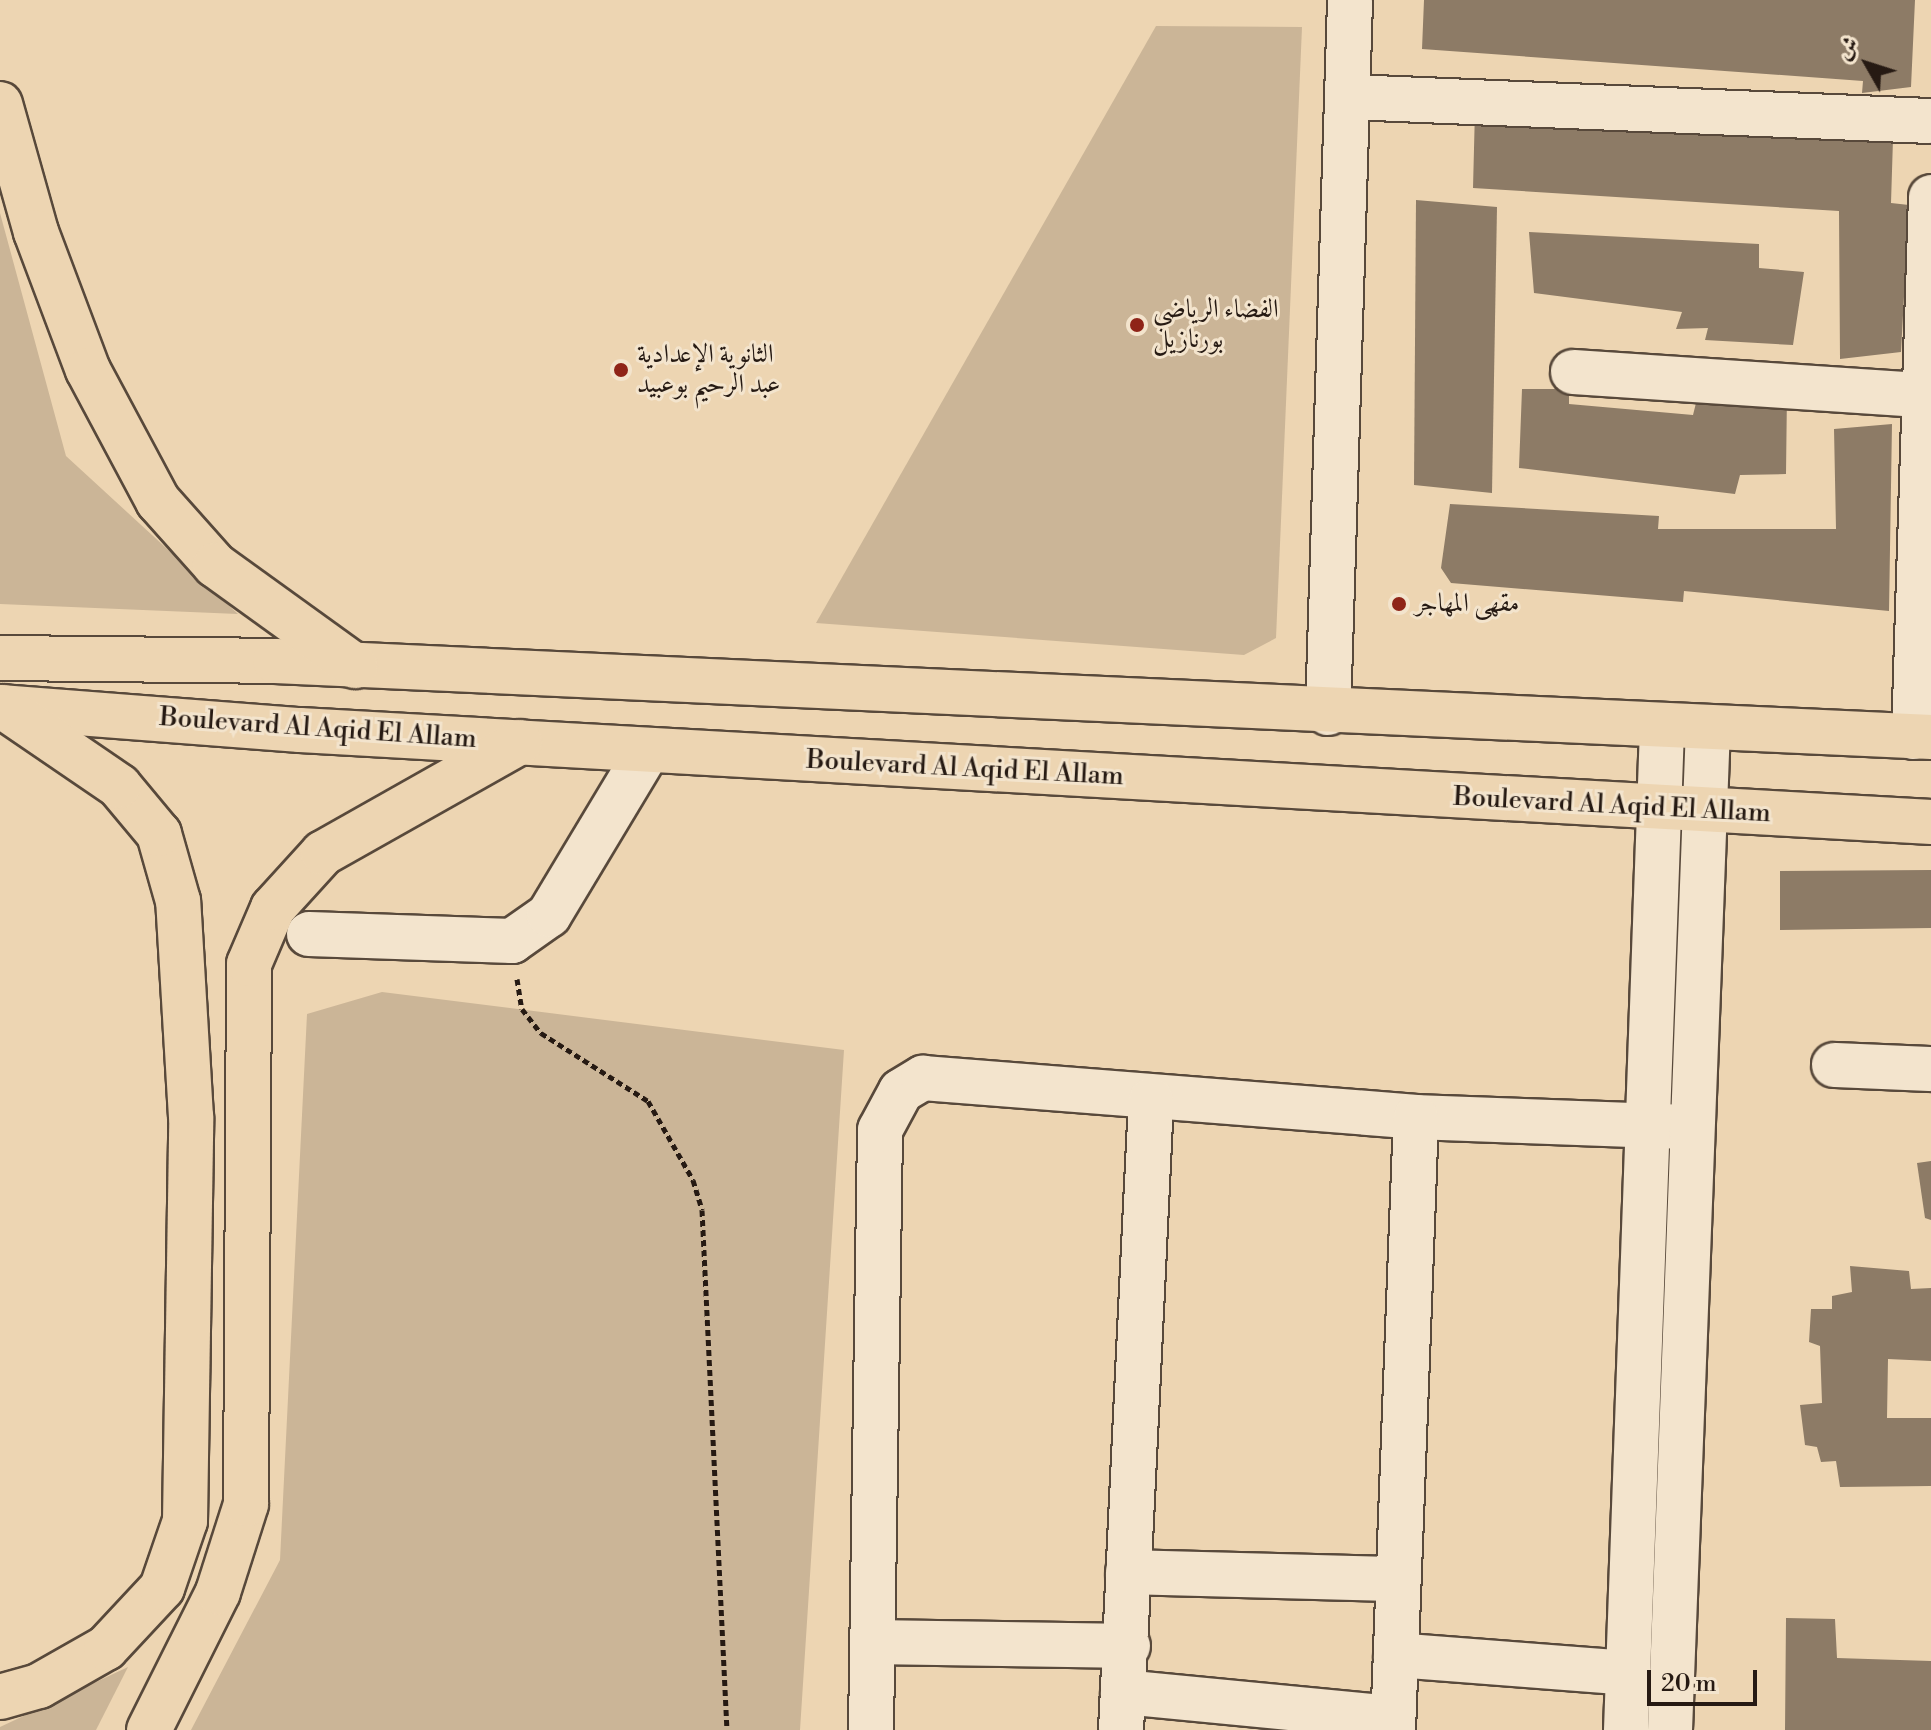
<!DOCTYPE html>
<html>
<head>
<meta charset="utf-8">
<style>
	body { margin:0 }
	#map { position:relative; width:1931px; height:1730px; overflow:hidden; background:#edd5b2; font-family:"Libre Bodoni",Amiri,serif }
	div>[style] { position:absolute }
	.green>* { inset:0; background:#cbb597 }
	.building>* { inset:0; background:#8d7b66 }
	.path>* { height:5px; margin-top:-2.5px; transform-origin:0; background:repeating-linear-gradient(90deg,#261a13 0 6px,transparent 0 10px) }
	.roads { filter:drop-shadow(2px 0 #58493b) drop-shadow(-2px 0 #58493b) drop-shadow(0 2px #58493b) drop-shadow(0 -2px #58493b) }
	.minor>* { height:44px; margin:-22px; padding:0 22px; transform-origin:22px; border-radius:22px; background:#f3e4cd }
	.major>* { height:44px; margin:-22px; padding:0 22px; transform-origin:22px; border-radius:22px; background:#edd5b2 }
	.highway>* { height:44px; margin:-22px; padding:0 22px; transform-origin:22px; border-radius:22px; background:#edd5b2 }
	.dots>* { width:22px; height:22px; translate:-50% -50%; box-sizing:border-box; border:4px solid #f3e4cd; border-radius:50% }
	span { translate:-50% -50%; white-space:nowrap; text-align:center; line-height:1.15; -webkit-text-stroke:6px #f3e4cd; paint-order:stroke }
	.poi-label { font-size:26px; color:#261a13 }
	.left { translate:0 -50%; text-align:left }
	.street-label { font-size:26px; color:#261a13 }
	.north { position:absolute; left:1827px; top:24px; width:80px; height:80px; -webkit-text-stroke:6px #f3e4cd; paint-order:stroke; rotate:309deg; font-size:22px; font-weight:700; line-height:32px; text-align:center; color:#261a13 }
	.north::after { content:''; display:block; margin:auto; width:28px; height:36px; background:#261a13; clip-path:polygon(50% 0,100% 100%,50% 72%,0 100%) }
	.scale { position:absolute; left:1647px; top:1670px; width:110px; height:36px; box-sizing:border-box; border:4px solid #261a13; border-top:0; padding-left:10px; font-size:24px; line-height:28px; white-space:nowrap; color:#261a13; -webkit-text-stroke:6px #f3e4cd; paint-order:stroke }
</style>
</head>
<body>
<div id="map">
	<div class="green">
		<div style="clip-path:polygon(1156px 26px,1302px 27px,1276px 638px,1244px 655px,816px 623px)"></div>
		<div style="clip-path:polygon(0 213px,66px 456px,238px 614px,0 604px)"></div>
		<div style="clip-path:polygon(382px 992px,844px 1050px,800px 1730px,191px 1730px,280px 1560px,307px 1014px)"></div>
		<div style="clip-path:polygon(128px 1667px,96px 1730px,0 1730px,0 1727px)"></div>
	</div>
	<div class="building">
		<div style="clip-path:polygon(1424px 0,1915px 0,1911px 87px,1862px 93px,1863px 81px,1422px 49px)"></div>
		<div style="clip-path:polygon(1475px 109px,1893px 139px,1891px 203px,1909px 205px,1901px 352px,1840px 359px,1839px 211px,1473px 188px)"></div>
		<div style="clip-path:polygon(1416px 200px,1497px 207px,1492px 493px,1414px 485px)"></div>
		<div style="clip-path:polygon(1529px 232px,1759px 244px,1759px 268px,1804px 272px,1793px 345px,1705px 340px,1708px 328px,1676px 329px,1682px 312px,1534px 293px)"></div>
		<div style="clip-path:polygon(1700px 387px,1787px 392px,1786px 474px,1740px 475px,1735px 494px,1519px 468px,1522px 389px,1569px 389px,1569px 404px,1693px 415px)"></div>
		<div style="clip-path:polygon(1892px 424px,1889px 611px,1684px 591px,1683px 602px,1451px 583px,1441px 568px,1450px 504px,1659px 516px,1658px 529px,1836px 529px,1834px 429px)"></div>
		<div style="clip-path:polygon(1931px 870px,1931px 928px,1780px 930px,1780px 871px)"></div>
		<div style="clip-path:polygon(1931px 1161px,1931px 1220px,1925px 1218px,1917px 1163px)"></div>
		<div style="clip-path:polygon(1850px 1266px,1909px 1271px,1911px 1289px,1931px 1288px,1931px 1361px,1888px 1359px,1887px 1418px,1931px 1418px,1931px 1486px,1840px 1487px,1836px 1461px,1821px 1462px,1817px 1447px,1805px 1445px,1800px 1405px,1822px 1403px,1820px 1346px,1809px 1342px,1811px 1309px,1832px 1309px,1832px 1296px,1852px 1292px)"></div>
		<div style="clip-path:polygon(1786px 1618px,1835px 1619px,1837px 1658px,1931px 1661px,1931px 1730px,1785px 1730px)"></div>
	</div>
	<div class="path">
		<div style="left:517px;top:979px;width:30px;rotate:81deg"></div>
		<div style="left:522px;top:1009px;width:31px;rotate:52deg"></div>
		<div style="left:541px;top:1033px;width:127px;rotate:32.4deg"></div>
		<div style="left:648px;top:1101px;width:91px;rotate:60.3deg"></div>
		<div style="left:693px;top:1180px;width:31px;rotate:73deg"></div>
		<div style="left:702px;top:1210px;width:521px;rotate:87.25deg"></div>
	</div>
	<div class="roads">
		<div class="minor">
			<div style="left:1350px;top:97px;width:581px;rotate:2.37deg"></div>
			<div style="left:1573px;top:372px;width:359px;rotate:3.8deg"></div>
			<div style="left:1328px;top:713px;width:713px;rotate:-88.23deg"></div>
			<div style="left:1914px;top:737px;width:540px;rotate:-88.2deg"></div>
			<div style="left:309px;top:934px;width:203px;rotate:2deg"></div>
			<div style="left:512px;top:941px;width:45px;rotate:-35.1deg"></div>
			<div style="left:549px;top:915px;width:192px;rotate:-59deg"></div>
			<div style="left:1834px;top:1065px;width:97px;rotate:2.4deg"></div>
			<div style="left:1128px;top:1572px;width:270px;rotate:1.5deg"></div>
			<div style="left:877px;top:1642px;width:251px;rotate:0.9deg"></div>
			<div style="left:1396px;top:1655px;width:233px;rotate:4.4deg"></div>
			<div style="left:1123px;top:1692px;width:271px;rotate:5.5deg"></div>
			<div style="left:871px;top:1730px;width:600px;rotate:-89.14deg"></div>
			<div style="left:880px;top:1130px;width:44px;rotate:-61.7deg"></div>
			<div style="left:901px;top:1091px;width:26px;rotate:-31deg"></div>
			<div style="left:923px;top:1078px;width:495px;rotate:4.5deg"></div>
			<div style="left:1416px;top:1117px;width:276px;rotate:2.1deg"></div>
			<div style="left:1121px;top:1730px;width:631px;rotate:-87.27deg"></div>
			<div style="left:1393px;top:1730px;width:613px;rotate:-87.85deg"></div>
			<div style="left:1626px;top:1730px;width:1004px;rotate:-87.94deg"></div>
			<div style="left:1670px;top:1730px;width:1002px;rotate:-87.83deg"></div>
		</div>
		<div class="major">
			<div style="left:0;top:658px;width:275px;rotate:0.6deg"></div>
			<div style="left:275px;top:661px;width:1658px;rotate:2.63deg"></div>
			<div style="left:0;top:707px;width:301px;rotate:4.4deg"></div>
			<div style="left:300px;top:730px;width:1634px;rotate:3.23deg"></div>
		</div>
		<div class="highway">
			<div style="left:0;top:104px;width:133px;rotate:74.3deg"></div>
			<div style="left:36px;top:232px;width:147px;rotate:69.4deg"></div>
			<div style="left:88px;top:370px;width:149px;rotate:61.9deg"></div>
			<div style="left:158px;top:501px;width:86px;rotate:48.3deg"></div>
			<div style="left:215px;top:565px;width:173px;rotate:35.8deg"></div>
			<div style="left:0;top:1697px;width:41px;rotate:-15.8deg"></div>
			<div style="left:39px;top:1686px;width:77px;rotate:-29.6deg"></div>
			<div style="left:106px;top:1648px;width:82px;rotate:-47deg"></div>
			<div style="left:162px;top:1588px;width:71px;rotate:-71.1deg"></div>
			<div style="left:185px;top:1521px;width:404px;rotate:-89.1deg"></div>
			<div style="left:191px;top:1117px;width:216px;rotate:-93.4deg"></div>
			<div style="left:178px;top:901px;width:70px;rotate:-105.8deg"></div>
			<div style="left:159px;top:834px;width:62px;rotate:-129.8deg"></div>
			<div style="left:119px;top:786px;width:140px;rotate:-145.7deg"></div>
			<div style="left:149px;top:1730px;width:154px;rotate:-63.4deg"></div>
			<div style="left:218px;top:1592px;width:92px;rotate:-72.3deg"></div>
			<div style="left:246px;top:1504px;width:540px;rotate:-89.68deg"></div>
			<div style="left:249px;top:964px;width:61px;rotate:-66.8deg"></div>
			<div style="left:273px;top:908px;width:74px;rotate:-47.7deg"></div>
			<div style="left:323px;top:853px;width:226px;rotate:-29.4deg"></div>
		</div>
	</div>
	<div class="dots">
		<div style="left:1137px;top:325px;background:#8f2418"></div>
		<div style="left:621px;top:370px;background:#8f2418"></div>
		<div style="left:1399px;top:604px;background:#8f2418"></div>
	</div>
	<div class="poi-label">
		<span class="left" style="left:1153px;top:325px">الفضاء الرياضي<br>بورنازيل</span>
		<span class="left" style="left:637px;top:370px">الثانوية الإعدادية<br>عبد الرحيم بوعبيد</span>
		<span class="left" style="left:1415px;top:604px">مقهى المهاجر</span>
	</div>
	<div class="street-label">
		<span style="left:318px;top:729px;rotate:4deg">Boulevard Al Aqid El Allam</span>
		<span style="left:965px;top:769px;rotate:3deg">Boulevard Al Aqid El Allam</span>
		<span style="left:1612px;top:806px;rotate:3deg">Boulevard Al Aqid El Allam</span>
	</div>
	<div class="north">ش</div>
	<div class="scale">20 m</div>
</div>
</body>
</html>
